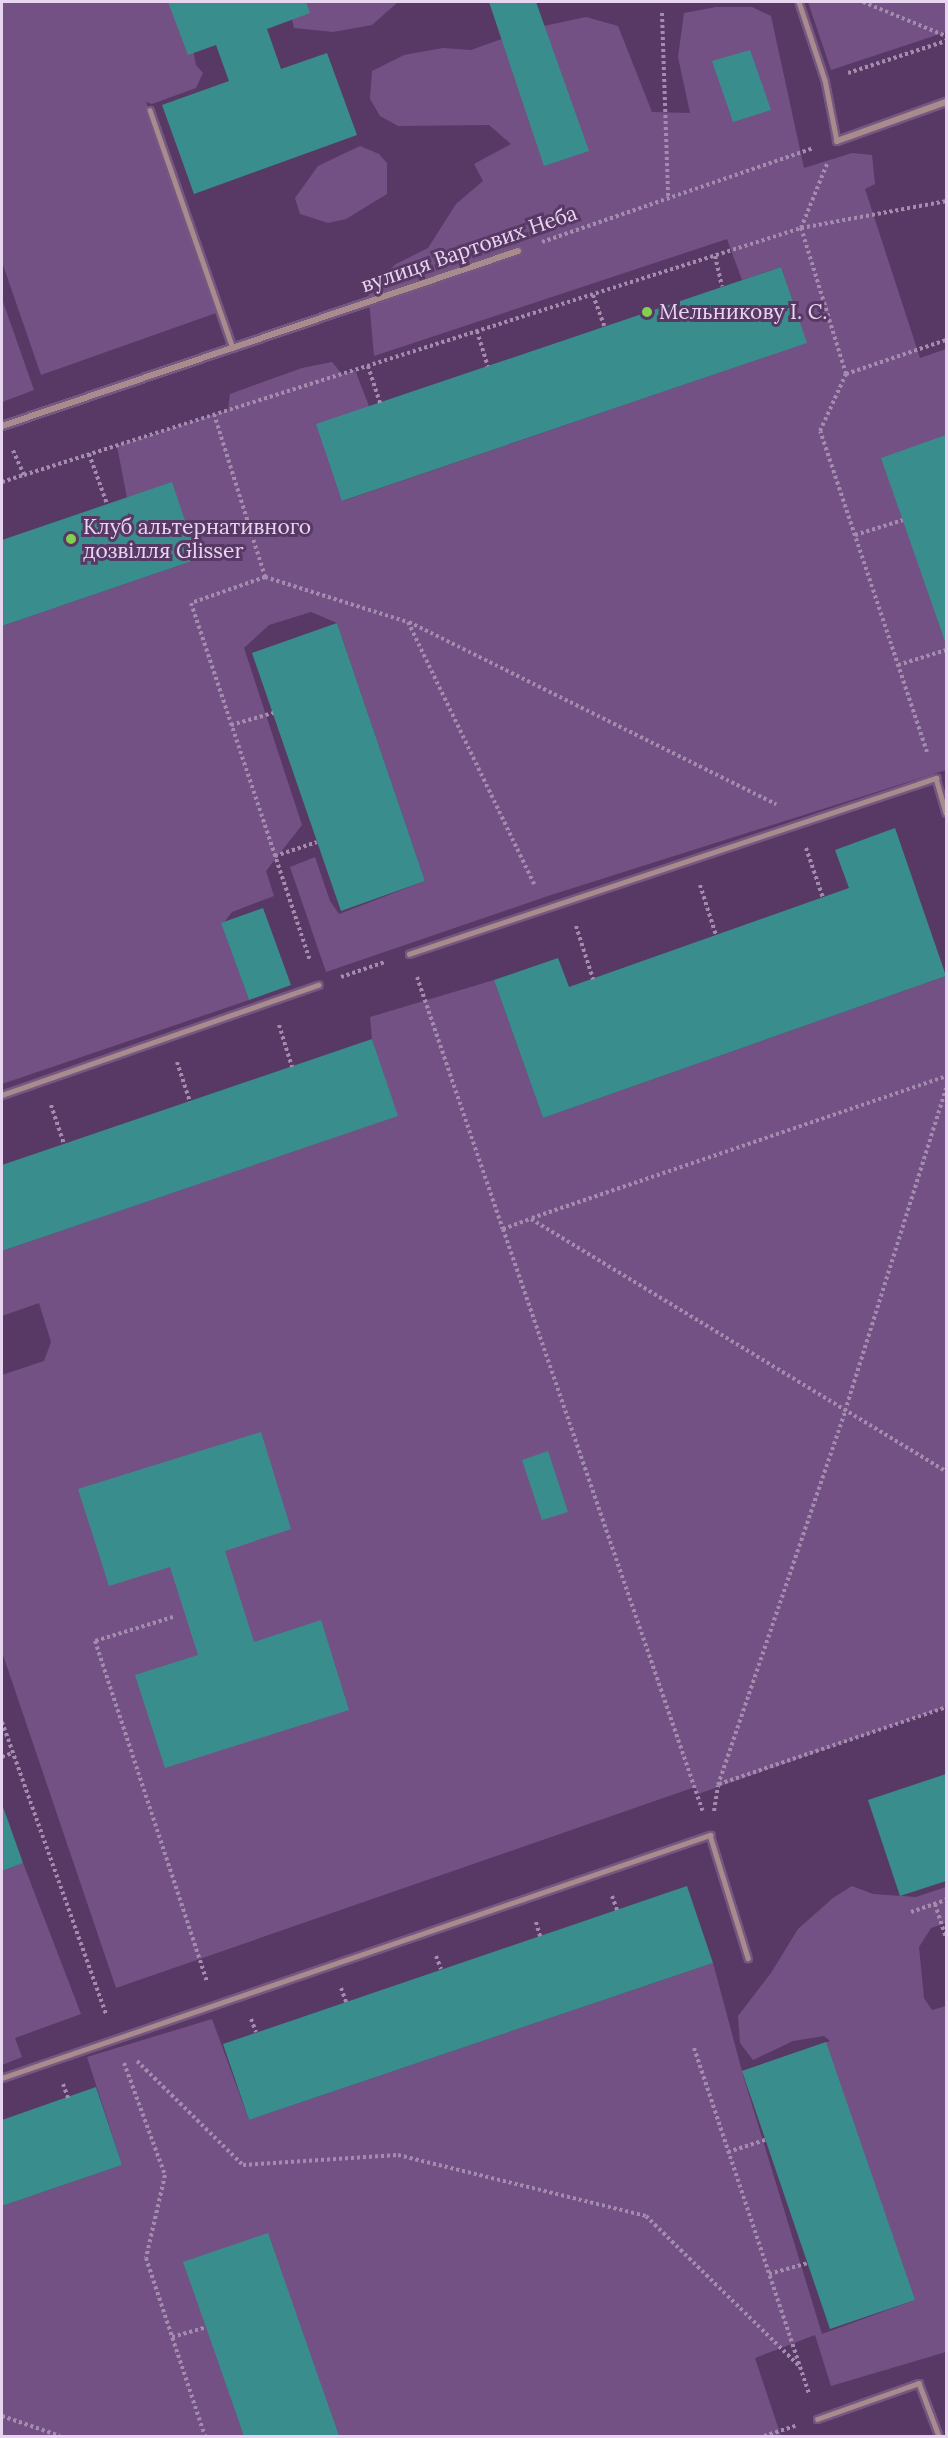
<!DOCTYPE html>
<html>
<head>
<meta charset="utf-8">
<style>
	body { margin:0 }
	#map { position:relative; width:948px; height:2438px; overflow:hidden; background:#583965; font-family:Lora,serif }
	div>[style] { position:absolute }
	.green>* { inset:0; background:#745184 }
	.building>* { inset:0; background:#398e8d }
	.path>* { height:4px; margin-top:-2px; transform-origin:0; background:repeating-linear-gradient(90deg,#a48cae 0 3px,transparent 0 6px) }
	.roads { filter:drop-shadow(2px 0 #755881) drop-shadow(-2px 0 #755881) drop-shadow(0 2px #755881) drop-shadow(0 -2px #755881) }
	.service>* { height:4.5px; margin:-2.25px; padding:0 2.25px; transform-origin:2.25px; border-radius:2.25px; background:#a98b8d }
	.minor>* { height:6px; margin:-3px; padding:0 3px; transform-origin:3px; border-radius:3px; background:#a98b8d }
	.dots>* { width:16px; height:16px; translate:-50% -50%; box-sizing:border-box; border:3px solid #583965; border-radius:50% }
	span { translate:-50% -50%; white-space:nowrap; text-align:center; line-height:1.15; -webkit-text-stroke:6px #583965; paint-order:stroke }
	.street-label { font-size:21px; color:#e8d6f0 }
	.poi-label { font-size:21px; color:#e8d6f0 }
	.left { translate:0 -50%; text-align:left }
	.frame { position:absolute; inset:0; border:3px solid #e8d6f0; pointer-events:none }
</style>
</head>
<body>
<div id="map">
	<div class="green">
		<div style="clip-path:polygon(2px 2px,184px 2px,196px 65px,203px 73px,196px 88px,152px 104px,146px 102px,219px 312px,41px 375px,2px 262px)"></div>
		<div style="clip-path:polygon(288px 2px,398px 2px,372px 25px,333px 32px,294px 28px)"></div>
		<div style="clip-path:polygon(808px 2px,946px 2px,946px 32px,831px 70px)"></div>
		<div style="clip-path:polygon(716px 7px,752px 7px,771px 16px,804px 168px,852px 153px,872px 155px,875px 184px,865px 189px,920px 358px,946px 349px,946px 770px,551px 895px,326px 972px,290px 867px,315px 857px,330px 901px,339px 914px,425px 881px,337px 623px,311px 612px,269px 625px,244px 648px,302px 825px,266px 871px,274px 896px,232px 912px,222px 925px,249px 1000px,2px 1084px,2px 626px,198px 559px,127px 498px,117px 446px,228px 410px,230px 394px,302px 368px,332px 362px,342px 374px,355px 370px,369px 406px,343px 501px,806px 343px,781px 267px,742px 280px,727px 239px,374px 356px,368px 288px,396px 264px,428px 248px,456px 204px,483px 181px,474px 164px,511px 144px,489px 125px,398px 126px,380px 116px,370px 99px,372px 71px,404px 55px,443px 48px,471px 50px,530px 29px,586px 17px,618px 26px,652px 112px,690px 113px,678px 57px,684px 13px)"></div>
		<div style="clip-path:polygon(360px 146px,379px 154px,387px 163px,387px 194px,346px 219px,328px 223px,300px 214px,295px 198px,318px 166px)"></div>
		<div style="clip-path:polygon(2px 299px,34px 390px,2px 402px)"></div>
		<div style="clip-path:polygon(946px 976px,946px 1707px,698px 1794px,695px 1787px,116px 1988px,2px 1652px,2px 1375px,44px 1361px,51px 1342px,39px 1303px,2px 1316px,2px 1251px,397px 1116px,372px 1039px,370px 1017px,494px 980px,543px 1118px)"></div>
		<div style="clip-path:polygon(23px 1863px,81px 2014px,15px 2038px,22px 2057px,2px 2065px,2px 1871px)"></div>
		<div style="clip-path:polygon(evenodd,852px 1886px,873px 1894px,916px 1897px,946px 1887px,946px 1923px,931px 1928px,919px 1947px,924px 1998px,932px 2010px,946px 2006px,946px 2352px,831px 2386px,815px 2335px,755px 2358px,781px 2436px,2px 2436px,2px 2206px,122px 2165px,87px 2057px,212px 2019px,249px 2120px,713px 1963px,742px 2071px,830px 2041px,824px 2036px,793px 2041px,753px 2060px,740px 2043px,738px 2016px,771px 1973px,798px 1929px,833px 1898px,852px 1886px,742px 2072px,915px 2300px,822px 2334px,742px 2072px)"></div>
	</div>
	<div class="building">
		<div style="clip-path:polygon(168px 2px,306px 2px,310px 13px,267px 29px,281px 69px,327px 53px,357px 135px,194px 194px,162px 105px,229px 81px,216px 45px,188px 55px)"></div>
		<div style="clip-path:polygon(489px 2px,536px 2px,589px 151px,544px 166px)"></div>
		<div style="clip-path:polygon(750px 50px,771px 110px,733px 122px,712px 61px)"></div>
		<div style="clip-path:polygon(781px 267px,807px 343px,342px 501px,316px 424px)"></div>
		<div style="clip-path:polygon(946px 435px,946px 644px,881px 458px)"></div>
		<div style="clip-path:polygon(172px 482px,198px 559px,2px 626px,2px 540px)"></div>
		<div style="clip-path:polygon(337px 623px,425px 881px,341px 911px,252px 653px)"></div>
		<div style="clip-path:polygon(895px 828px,946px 976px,543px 1118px,494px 980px,558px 958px,569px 987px,849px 888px,835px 850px)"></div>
		<div style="clip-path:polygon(263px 908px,291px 985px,249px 1000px,221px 923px)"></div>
		<div style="clip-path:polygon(372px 1039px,398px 1116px,2px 1251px,2px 1165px)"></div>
		<div style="clip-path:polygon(261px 1432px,291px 1529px,225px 1551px,254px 1642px,321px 1620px,349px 1710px,165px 1768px,135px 1675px,198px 1655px,170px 1567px,109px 1586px,78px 1489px)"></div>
		<div style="clip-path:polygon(548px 1451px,568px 1512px,542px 1520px,522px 1460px)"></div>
		<div style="clip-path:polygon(946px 1774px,946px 1881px,900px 1896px,868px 1800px)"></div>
		<div style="clip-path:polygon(2px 1804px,23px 1863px,2px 1871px)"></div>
		<div style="clip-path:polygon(687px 1886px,713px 1963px,249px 2120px,223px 2044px)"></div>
		<div style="clip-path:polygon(826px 2042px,915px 2300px,830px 2329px,742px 2071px)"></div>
		<div style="clip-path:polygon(96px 2087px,122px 2165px,2px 2206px,2px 2120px)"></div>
		<div style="clip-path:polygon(268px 2233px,339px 2436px,244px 2436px,206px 2327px,183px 2262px)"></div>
	</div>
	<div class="path">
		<div style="left:863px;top:2px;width:90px;rotate:22.3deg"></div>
		<div style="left:662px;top:13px;width:183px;rotate:88.1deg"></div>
		<div style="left:848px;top:73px;width:103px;rotate:-18.1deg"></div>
		<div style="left:542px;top:242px;width:287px;rotate:-19.1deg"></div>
		<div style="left:715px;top:256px;width:31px;rotate:77deg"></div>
		<div style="left:593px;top:295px;width:33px;rotate:70deg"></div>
		<div style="left:477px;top:331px;width:37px;rotate:73deg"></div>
		<div style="left:368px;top:366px;width:39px;rotate:72deg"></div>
		<div style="left:846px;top:374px;width:106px;rotate:-18.8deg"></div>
		<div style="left:214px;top:414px;width:171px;rotate:72.6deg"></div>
		<div style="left:265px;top:577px;width:78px;rotate:160.6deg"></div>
		<div style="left:191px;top:603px;width:377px;rotate:71.6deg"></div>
		<div style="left:89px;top:454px;width:53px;rotate:70.2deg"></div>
		<div style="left:24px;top:475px;width:815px;rotate:-17.63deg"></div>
		<div style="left:801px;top:228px;width:69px;rotate:-67.9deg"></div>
		<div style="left:2px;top:482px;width:23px;rotate:-18deg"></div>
		<div style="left:24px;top:475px;width:27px;rotate:-114deg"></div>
		<div style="left:855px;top:535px;width:50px;rotate:-17.4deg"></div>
		<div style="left:265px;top:577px;width:150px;rotate:17.5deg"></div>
		<div style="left:408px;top:622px;width:291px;rotate:64.3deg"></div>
		<div style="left:409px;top:622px;width:410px;rotate:26.4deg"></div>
		<div style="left:898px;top:665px;width:50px;rotate:-17.4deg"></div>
		<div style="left:231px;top:725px;width:44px;rotate:-15.9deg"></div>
		<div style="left:927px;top:752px;width:338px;rotate:-108.4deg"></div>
		<div style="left:820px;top:431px;width:63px;rotate:-65.5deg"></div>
		<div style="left:846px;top:374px;width:153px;rotate:-107.1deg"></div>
		<div style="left:801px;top:228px;width:147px;rotate:-10.5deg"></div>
		<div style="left:806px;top:848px;width:53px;rotate:71.2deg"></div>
		<div style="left:275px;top:856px;width:44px;rotate:-18.4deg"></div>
		<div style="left:700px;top:885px;width:52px;rotate:72.3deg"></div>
		<div style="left:576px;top:926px;width:56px;rotate:72.2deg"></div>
		<div style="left:341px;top:977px;width:46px;rotate:-18.8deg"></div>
		<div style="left:417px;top:977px;width:266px;rotate:71.2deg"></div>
		<div style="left:503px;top:1229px;width:30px;rotate:-20deg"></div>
		<div style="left:531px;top:1219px;width:486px;rotate:31.3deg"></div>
		<div style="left:279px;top:1025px;width:44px;rotate:72.8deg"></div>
		<div style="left:177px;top:1062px;width:42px;rotate:72deg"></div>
		<div style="left:51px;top:1105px;width:41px;rotate:71.6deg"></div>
		<div style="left:532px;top:1218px;width:438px;rotate:-18.9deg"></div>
		<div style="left:503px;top:1229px;width:616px;rotate:71.07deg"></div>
		<div style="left:173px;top:1617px;width:82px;rotate:162.9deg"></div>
		<div style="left:95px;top:1641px;width:358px;rotate:71.8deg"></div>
		<div style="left:2px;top:1722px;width:310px;rotate:70.4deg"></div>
		<div style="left:2px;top:1757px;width:11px;rotate:-22deg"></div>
		<div style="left:719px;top:1784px;width:240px;rotate:-18.7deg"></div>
		<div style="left:714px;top:1811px;width:26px;rotate:-81deg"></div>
		<div style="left:718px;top:1785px;width:395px;rotate:-71.2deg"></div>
		<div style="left:845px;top:1411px;width:338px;rotate:-72.6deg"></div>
		<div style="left:612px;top:1896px;width:15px;rotate:70deg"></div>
		<div style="left:935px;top:1904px;width:35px;rotate:72deg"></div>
		<div style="left:911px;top:1912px;width:37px;rotate:-19deg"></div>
		<div style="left:536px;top:1922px;width:15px;rotate:74deg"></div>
		<div style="left:436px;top:1956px;width:14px;rotate:69deg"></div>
		<div style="left:341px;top:1988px;width:15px;rotate:70deg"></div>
		<div style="left:251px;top:2019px;width:14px;rotate:69deg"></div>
		<div style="left:694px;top:2048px;width:365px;rotate:71.6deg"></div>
		<div style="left:137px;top:2061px;width:148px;rotate:44.5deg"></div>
		<div style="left:243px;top:2165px;width:155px;rotate:-3.7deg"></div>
		<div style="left:398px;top:2155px;width:255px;rotate:13.8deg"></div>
		<div style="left:646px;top:2216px;width:216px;rotate:44.4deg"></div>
		<div style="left:124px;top:2063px;width:119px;rotate:69.9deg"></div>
		<div style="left:165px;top:2175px;width:85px;rotate:102.9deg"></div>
		<div style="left:146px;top:2258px;width:188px;rotate:71.7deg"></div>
		<div style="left:63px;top:2084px;width:15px;rotate:70deg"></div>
		<div style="left:728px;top:2152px;width:39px;rotate:-18deg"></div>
		<div style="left:769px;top:2274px;width:41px;rotate:-15.8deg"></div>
		<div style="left:172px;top:2337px;width:35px;rotate:-16deg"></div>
		<div style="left:2px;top:2416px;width:61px;rotate:19deg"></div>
		<div style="left:764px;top:2436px;width:33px;rotate:-18deg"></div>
	</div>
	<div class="roads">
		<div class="service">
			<div style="left:799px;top:2px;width:82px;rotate:71.6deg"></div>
			<div style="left:825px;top:80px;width:62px;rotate:78.9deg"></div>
			<div style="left:150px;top:110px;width:252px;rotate:70.8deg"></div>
			<div style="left:409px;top:954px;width:556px;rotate:-18.47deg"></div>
			<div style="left:936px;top:778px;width:36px;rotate:74deg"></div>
			<div style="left:2px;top:1095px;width:335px;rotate:-19.2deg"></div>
			<div style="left:2px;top:2078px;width:749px;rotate:-18.94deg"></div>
			<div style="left:710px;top:1835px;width:129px;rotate:72.8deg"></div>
			<div style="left:817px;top:2419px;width:108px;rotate:-19.4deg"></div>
			<div style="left:919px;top:2383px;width:57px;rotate:69.3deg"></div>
		</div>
		<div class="minor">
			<div style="left:837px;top:141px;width:116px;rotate:-19.7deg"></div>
			<div style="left:2px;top:426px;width:545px;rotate:-18.73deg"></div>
		</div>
	</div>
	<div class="dots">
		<div style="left:647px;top:312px;background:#82d04f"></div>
		<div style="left:71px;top:539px;background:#82d04f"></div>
	</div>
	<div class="street-label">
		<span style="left:469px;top:249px;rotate:-19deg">вулиця Вартових Неба</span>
	</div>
	<div class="poi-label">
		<span class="left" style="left:659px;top:312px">Мельникову І. С.</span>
		<span class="left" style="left:83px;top:539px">Клуб альтернативного<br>дозвілля Glisser</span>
	</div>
	<div class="frame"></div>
</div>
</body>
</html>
